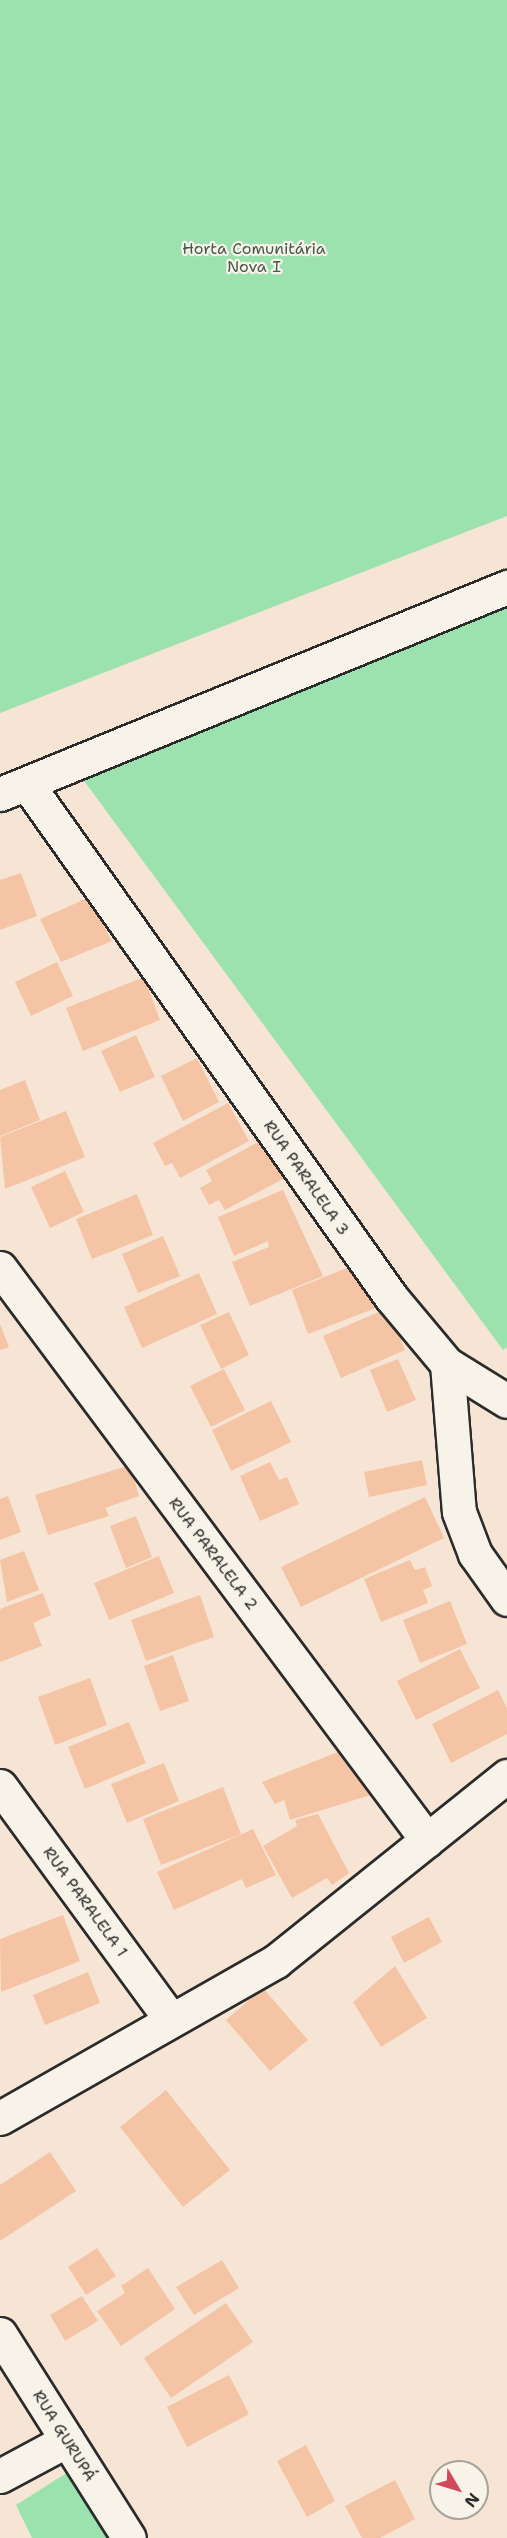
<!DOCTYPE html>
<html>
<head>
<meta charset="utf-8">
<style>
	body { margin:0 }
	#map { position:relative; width:507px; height:2538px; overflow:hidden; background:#f6e5d4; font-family:"Shantell Sans",sans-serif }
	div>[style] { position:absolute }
	.green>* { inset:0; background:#9be2af }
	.building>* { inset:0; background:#f5c4a5 }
	.roads { filter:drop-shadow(2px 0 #2b2b2b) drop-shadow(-2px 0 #2b2b2b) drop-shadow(0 2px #2b2b2b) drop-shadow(0 -2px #2b2b2b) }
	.minor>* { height:33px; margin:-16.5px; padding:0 16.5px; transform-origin:16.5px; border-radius:16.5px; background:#f7f3e8 }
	span { translate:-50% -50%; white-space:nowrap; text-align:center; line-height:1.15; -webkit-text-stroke:4.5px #f7f3e8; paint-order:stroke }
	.park-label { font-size:16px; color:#47594c }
	.street-label { font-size:16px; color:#2b2b2b }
	.north { position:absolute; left:429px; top:2460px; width:60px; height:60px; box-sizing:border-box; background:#f7f3e8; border:2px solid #a5a39c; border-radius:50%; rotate:128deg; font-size:16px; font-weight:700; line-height:24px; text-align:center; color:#2b2b2b }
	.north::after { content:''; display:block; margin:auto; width:21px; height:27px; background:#d1495b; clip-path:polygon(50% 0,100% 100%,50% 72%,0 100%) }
</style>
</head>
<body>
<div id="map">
	<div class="green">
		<div style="clip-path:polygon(0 0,507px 0,507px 516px,0 713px)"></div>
		<div style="clip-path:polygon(507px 601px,507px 1347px,503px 1350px,79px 774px)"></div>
		<div style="clip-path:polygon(76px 2467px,121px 2538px,32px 2538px,16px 2505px)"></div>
	</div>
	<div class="building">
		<div style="clip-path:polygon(21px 873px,37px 916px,0 930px,0 880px)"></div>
		<div style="clip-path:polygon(88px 898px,112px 941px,61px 962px,40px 919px)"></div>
		<div style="clip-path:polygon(57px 962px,73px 996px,31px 1016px,15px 982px)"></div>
		<div style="clip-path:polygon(144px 977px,160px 1020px,83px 1051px,66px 1008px)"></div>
		<div style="clip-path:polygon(136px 1035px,155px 1077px,120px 1092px,101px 1051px)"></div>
		<div style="clip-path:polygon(197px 1058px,219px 1102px,183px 1121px,161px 1076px)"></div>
		<div style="clip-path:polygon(25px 1080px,40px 1120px,0 1136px,0 1090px)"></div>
		<div style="clip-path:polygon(228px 1103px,249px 1141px,180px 1178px,172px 1163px,165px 1166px,153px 1143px)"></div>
		<div style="clip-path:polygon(66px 1111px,85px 1157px,5px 1189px,0 1137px)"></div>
		<div style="clip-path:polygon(264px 1139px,285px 1178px,225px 1210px,219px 1200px,209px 1205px,200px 1188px,212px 1181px,206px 1170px)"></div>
		<div style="clip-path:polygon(65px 1171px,84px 1212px,50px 1228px,31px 1187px)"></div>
		<div style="clip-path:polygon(283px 1190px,323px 1276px,250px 1306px,232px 1262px,269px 1247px,268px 1241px,234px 1256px,218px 1217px)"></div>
		<div style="clip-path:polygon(137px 1194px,153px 1235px,92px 1259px,76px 1219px)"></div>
		<div style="clip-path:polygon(163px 1236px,180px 1276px,138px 1293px,122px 1254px)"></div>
		<div style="clip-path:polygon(359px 1263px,376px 1308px,308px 1334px,292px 1290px)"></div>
		<div style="clip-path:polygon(199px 1273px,217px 1314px,142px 1348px,124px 1307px)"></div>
		<div style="clip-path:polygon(388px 1308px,405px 1350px,341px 1378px,323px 1336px)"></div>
		<div style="clip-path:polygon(229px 1312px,249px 1355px,221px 1369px,200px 1325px)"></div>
		<div style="clip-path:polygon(0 1324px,9px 1347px,0 1350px)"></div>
		<div style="clip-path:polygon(398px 1359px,416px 1400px,387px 1412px,370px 1370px)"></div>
		<div style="clip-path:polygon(224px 1369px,245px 1410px,211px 1427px,190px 1386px)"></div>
		<div style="clip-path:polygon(271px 1401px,291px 1442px,231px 1471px,212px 1430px)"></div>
		<div style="clip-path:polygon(422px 1460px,427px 1485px,369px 1497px,364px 1472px)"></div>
		<div style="clip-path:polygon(270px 1462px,279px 1480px,287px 1477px,299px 1504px,260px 1521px,240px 1476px)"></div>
		<div style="clip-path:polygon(130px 1465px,139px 1496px,105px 1508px,109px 1516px,48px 1535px,35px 1495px)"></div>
		<div style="clip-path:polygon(8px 1496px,21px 1532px,0 1540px,0 1499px)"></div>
		<div style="clip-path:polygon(425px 1497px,444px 1538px,301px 1607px,281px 1567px)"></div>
		<div style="clip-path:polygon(136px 1516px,152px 1557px,126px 1568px,110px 1526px)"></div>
		<div style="clip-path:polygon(24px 1551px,39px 1590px,7px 1602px,0 1560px)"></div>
		<div style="clip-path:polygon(159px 1556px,174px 1593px,109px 1620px,94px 1583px)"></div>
		<div style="clip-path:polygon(410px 1560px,415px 1570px,425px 1567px,432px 1586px,423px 1590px,428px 1603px,381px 1622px,364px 1579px)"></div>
		<div style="clip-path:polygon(43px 1593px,51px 1615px,33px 1623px,42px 1646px,0 1662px,0 1609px)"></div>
		<div style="clip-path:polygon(200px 1595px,214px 1637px,146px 1661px,131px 1620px)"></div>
		<div style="clip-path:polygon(450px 1601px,467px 1644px,420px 1663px,403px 1620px)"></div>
		<div style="clip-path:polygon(460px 1649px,480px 1688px,416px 1720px,397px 1681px)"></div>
		<div style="clip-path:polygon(173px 1655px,189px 1701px,160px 1711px,144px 1666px)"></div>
		<div style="clip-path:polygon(90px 1678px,107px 1725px,55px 1745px,38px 1697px)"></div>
		<div style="clip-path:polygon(498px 1690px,507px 1708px,507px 1734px,451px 1763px,432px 1724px)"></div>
		<div style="clip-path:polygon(129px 1722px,146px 1763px,85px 1789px,68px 1747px)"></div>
		<div style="clip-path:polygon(343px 1750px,374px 1794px,290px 1820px,284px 1800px,275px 1804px,262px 1782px)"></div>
		<div style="clip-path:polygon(164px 1763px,179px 1801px,127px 1823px,111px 1784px)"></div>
		<div style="clip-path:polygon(223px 1787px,241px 1834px,161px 1865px,143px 1819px)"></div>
		<div style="clip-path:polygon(318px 1814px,349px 1873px,332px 1885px,327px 1878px,292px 1898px,263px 1846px,297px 1826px,295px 1820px)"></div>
		<div style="clip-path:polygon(253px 1829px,276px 1875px,246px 1888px,242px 1879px,174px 1910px,157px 1872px)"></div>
		<div style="clip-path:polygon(63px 1915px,80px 1961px,1px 1992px,0 1939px)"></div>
		<div style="clip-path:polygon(429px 1917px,442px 1942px,404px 1963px,391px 1937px)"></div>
		<div style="clip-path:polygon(395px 1966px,427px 2018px,381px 2047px,353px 2002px)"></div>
		<div style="clip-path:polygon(88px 1972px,100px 2003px,45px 2025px,33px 1995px)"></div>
		<div style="clip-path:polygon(263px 1988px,308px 2040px,270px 2071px,226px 2020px)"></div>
		<div style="clip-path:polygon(166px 2090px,230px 2170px,183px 2207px,120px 2127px)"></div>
		<div style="clip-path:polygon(50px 2152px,76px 2191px,0 2241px,0 2185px)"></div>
		<div style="clip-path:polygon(97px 2248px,116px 2276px,86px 2295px,68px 2267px)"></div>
		<div style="clip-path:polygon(222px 2260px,239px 2288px,194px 2315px,176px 2287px)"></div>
		<div style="clip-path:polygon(148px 2268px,175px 2309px,121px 2346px,97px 2311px,125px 2293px,121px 2286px)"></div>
		<div style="clip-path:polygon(82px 2296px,98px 2321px,65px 2341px,50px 2315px)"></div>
		<div style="clip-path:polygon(226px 2303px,253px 2342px,171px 2398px,144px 2358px)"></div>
		<div style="clip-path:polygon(229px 2375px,249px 2414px,187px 2447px,167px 2407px)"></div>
		<div style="clip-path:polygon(306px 2445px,335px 2501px,307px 2517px,277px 2461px)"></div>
		<div style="clip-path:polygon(395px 2480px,415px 2519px,380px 2538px,362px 2538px,345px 2506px)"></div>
	</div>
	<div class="roads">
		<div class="minor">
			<div style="left:27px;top:784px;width:629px;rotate:54.64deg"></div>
			<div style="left:391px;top:1297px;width:87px;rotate:50.1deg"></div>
			<div style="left:447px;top:1364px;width:148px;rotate:85.4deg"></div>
			<div style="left:459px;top:1512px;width:45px;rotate:69.1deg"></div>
			<div style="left:475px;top:1554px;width:55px;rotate:54.6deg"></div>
			<div style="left:0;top:794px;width:548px;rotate:-22.21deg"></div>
			<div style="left:0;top:1268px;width:714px;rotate:53.26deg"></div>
			<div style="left:447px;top:1364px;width:70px;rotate:31.7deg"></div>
			<div style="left:0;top:1786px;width:288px;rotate:53.8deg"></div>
			<div style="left:0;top:2118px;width:318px;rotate:-29.6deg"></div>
			<div style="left:276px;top:1961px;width:296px;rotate:-38.7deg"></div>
			<div style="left:0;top:2334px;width:241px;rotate:57.7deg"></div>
			<div style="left:0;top:2476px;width:76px;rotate:-28.2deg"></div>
		</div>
	</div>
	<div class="park-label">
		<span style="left:254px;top:258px">Horta Comunitária<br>Nova I</span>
	</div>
	<div class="street-label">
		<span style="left:306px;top:1178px;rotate:55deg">RUA PARALELA 3</span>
		<span style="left:213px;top:1554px;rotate:53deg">RUA PARALELA 2</span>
		<span style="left:85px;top:1902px;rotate:54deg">RUA PARALELA 1</span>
		<span style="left:64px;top:2436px;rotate:58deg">RUA GURUPÁ</span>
	</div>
	<div class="north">N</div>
</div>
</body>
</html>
